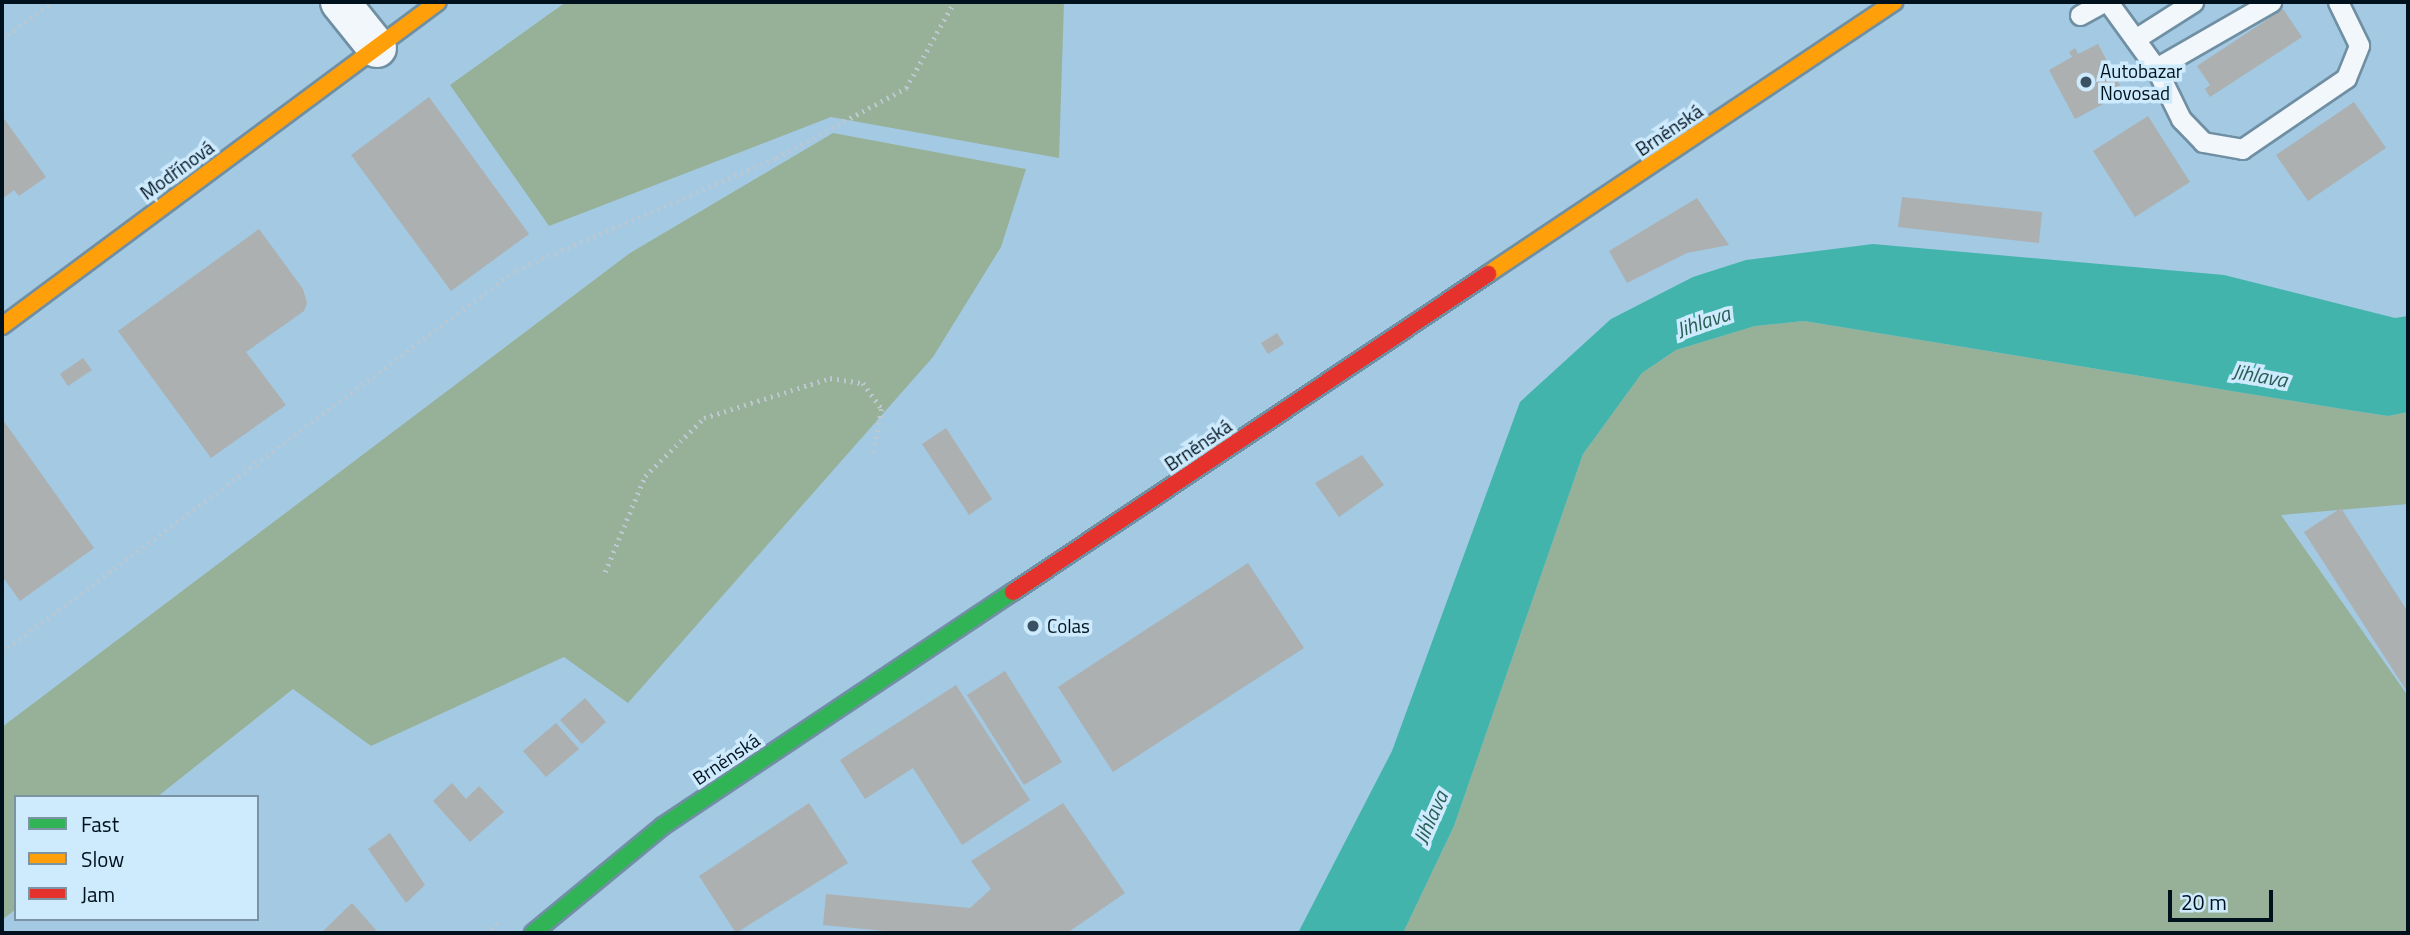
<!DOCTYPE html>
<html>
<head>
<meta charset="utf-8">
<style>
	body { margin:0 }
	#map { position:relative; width:2410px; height:935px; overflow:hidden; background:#a3c9e3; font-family:"Titillium Web",sans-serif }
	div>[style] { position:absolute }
	.green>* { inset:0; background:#97b198 }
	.water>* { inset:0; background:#42b4ac }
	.building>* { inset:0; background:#acb0b0 }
	.path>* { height:4.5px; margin-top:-2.25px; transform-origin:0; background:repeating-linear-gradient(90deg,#bcc7cf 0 2px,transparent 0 7px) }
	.roads { filter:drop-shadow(2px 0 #708fa3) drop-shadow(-2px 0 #708fa3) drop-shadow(0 2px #708fa3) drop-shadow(0 -2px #708fa3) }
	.lane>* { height:19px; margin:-9.5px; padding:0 9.5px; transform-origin:9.5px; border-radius:9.5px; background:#f1f7fb }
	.street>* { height:38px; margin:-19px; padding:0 19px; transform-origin:19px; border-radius:19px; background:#f1f7fb }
	.fast>* { height:16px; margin:-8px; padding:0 8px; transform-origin:8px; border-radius:8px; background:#30b455 }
	.slow>* { height:16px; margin:-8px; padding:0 8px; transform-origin:8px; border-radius:8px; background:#ff9f0a }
	.jam>* { height:16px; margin:-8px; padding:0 8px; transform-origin:8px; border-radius:8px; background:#e5322d }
	.dots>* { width:19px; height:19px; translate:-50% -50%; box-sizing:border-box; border:4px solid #ceeafd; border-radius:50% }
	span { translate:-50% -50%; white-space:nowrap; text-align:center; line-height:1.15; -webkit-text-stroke:7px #ceeafd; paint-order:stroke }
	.poi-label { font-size:19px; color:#00111e }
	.left { translate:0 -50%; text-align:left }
	.street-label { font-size:19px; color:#00111e }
	.water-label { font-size:21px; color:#295e54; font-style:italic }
	.frame { position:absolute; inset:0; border:4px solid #00111e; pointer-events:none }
	.legend { position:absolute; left:14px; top:795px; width:245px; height:126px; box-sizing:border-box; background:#ceeafd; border:2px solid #7c93a4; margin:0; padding:9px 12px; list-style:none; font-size:21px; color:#00111e }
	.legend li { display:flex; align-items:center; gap:14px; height:35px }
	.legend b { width:35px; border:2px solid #7c93a4 }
	.scale { position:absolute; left:2168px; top:890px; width:105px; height:32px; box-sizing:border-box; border:4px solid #00111e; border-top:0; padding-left:9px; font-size:21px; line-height:24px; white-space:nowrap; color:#00111e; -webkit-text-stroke:5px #ceeafd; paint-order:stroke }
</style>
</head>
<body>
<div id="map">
	<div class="green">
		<div style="clip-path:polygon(566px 2px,1064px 2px,1059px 158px,831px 117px,549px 226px,450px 85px)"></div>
		<div style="clip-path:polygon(833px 133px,1026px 169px,1001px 247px,933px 357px,628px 703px,564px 657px,371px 746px,293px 689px,157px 797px,16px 797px,16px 909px,2px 920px,2px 727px,630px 253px)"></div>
		<div style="clip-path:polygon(1804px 321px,2342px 409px,2388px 416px,2408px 412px,2408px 504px,2281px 515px,2408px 696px,2408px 933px,1403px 933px,1454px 826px,1583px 454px,1642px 373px,1676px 350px,1755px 326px)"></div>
	</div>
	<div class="water">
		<div style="clip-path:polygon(1873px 244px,2224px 275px,2395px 318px,2408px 316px,2408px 412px,2388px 416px,2342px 409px,1804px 321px,1755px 326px,1676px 350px,1642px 373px,1583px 454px,1454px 826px,1403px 933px,1298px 933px,1392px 751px,1520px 402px,1611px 319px,1693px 277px,1746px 260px)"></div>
	</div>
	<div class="building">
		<div style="clip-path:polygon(2283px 9px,2302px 37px,2210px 97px,2205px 89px,2210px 85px,2197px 66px)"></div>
		<div style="clip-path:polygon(2098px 44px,2124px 93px,2075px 119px,2049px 70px,2072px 57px,2069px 52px,2075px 48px,2078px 54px)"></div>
		<div style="clip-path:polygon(429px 97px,529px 234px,451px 291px,351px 155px)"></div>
		<div style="clip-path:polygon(2354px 102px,2386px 148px,2308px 201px,2276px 155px)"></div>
		<div style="clip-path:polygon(2px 116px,46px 177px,19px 196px,14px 190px,2px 199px)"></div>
		<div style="clip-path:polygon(2148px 116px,2190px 182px,2135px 217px,2093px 151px)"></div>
		<div style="clip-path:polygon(1902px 197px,2042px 212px,2039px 243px,1898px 227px)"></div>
		<div style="clip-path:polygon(1697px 198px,1729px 245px,1687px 253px,1627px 283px,1609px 251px)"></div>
		<div style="clip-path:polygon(259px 229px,303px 289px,307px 303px,304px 311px,246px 352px,286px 405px,211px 458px,118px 331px)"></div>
		<div style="clip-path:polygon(1277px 333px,1284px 344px,1268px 354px,1261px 343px)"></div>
		<div style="clip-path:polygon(83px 358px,92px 370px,68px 386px,60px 374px)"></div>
		<div style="clip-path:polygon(3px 420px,94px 548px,20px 601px,2px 576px)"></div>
		<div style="clip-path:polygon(946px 428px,992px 499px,969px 515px,922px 444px)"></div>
		<div style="clip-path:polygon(1362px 455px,1384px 485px,1339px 517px,1315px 483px)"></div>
		<div style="clip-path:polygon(2341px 508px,2408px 612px,2408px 693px,2304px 532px)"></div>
		<div style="clip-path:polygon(1248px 563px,1304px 648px,1113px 772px,1058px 687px)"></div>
		<div style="clip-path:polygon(1005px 671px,1062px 762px,1024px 785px,967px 695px)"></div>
		<div style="clip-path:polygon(956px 685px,1030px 800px,962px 845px,913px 768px,865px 799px,840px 760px)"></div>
		<div style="clip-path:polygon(585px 698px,606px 722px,582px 744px,560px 720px)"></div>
		<div style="clip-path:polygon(556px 723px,579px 749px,546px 777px,523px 751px)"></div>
		<div style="clip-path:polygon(452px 783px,466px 799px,479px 786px,504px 812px,470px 842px,433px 801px)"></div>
		<div style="clip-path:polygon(809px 803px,848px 863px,736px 933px,699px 876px)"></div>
		<div style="clip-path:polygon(1063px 803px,1125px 893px,1067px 933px,905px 933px,823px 925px,826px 894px,970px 908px,991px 889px,971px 861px)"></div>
		<div style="clip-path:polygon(390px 833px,425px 885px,406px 903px,368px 849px)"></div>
		<div style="clip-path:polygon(352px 903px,376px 930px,373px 933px,321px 933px)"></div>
	</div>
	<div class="path">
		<div style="left:2px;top:39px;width:62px;rotate:-36.5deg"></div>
		<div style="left:605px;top:572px;width:104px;rotate:-67.4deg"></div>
		<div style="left:645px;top:476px;width:83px;rotate:-44.5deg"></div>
		<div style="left:704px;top:418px;width:132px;rotate:-17.6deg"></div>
		<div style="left:830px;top:378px;width:33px;rotate:9deg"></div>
		<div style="left:863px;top:383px;width:32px;rotate:54deg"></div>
		<div style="left:882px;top:409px;width:47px;rotate:101.1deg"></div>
		<div style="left:2px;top:652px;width:640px;rotate:-36.62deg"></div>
		<div style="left:516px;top:270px;width:283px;rotate:-23.3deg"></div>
		<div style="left:776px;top:158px;width:148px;rotate:-28.3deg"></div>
		<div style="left:906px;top:88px;width:98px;rotate:-60.8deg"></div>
		<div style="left:485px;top:933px;width:16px;rotate:-38deg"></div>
	</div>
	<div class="roads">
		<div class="lane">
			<div style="left:2108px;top:2px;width:82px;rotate:54deg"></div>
			<div style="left:2156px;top:68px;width:57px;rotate:63.9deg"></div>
			<div style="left:2181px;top:119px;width:32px;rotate:46deg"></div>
			<div style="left:2203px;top:142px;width:40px;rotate:10deg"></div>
			<div style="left:2242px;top:149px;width:126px;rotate:-34.3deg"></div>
			<div style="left:2346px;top:78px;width:35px;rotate:-68deg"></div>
			<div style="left:2359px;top:45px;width:48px;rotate:-116deg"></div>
			<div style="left:2080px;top:15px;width:26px;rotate:-29deg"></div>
			<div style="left:2135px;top:39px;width:69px;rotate:-32.5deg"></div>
			<div style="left:2156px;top:68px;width:133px;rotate:-29.9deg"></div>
		</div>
		<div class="street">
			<div style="left:340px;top:2px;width:59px;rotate:51.2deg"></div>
		</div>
		<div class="fast">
			<div style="left:533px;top:933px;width:168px;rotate:-39.5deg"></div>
			<div style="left:663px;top:826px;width:421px;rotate:-33.8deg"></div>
		</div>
		<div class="slow">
			<div style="left:1488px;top:274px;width:489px;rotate:-33.8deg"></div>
			<div style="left:2px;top:326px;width:543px;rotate:-36.62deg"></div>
		</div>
		<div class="jam">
			<div style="left:1013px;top:592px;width:572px;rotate:-33.8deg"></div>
		</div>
	</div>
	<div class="dots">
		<div style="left:2086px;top:82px;background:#395163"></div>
		<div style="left:1033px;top:626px;background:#395163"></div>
	</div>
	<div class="poi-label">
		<span class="left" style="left:2100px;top:82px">Autobazar<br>Novosad</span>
		<span class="left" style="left:1047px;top:626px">Colas</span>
	</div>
	<div class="street-label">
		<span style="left:1669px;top:130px;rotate:-34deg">Brněnská</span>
		<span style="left:177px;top:170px;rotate:-36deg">Modřínová</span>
		<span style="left:1198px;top:445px;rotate:-34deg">Brněnská</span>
		<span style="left:726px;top:759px;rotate:-34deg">Brněnská</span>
	</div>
	<div class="water-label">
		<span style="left:1703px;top:321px;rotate:-19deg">Jihlava</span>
		<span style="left:2260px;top:375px;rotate:10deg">Jihlava</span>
		<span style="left:1430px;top:817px;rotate:-66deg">Jihlava</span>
	</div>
	<div class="frame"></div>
	<ul class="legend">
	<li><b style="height:9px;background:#30b455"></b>Fast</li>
	<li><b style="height:9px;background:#ff9f0a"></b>Slow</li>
	<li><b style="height:9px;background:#e5322d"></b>Jam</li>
	</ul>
	<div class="scale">20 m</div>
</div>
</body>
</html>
